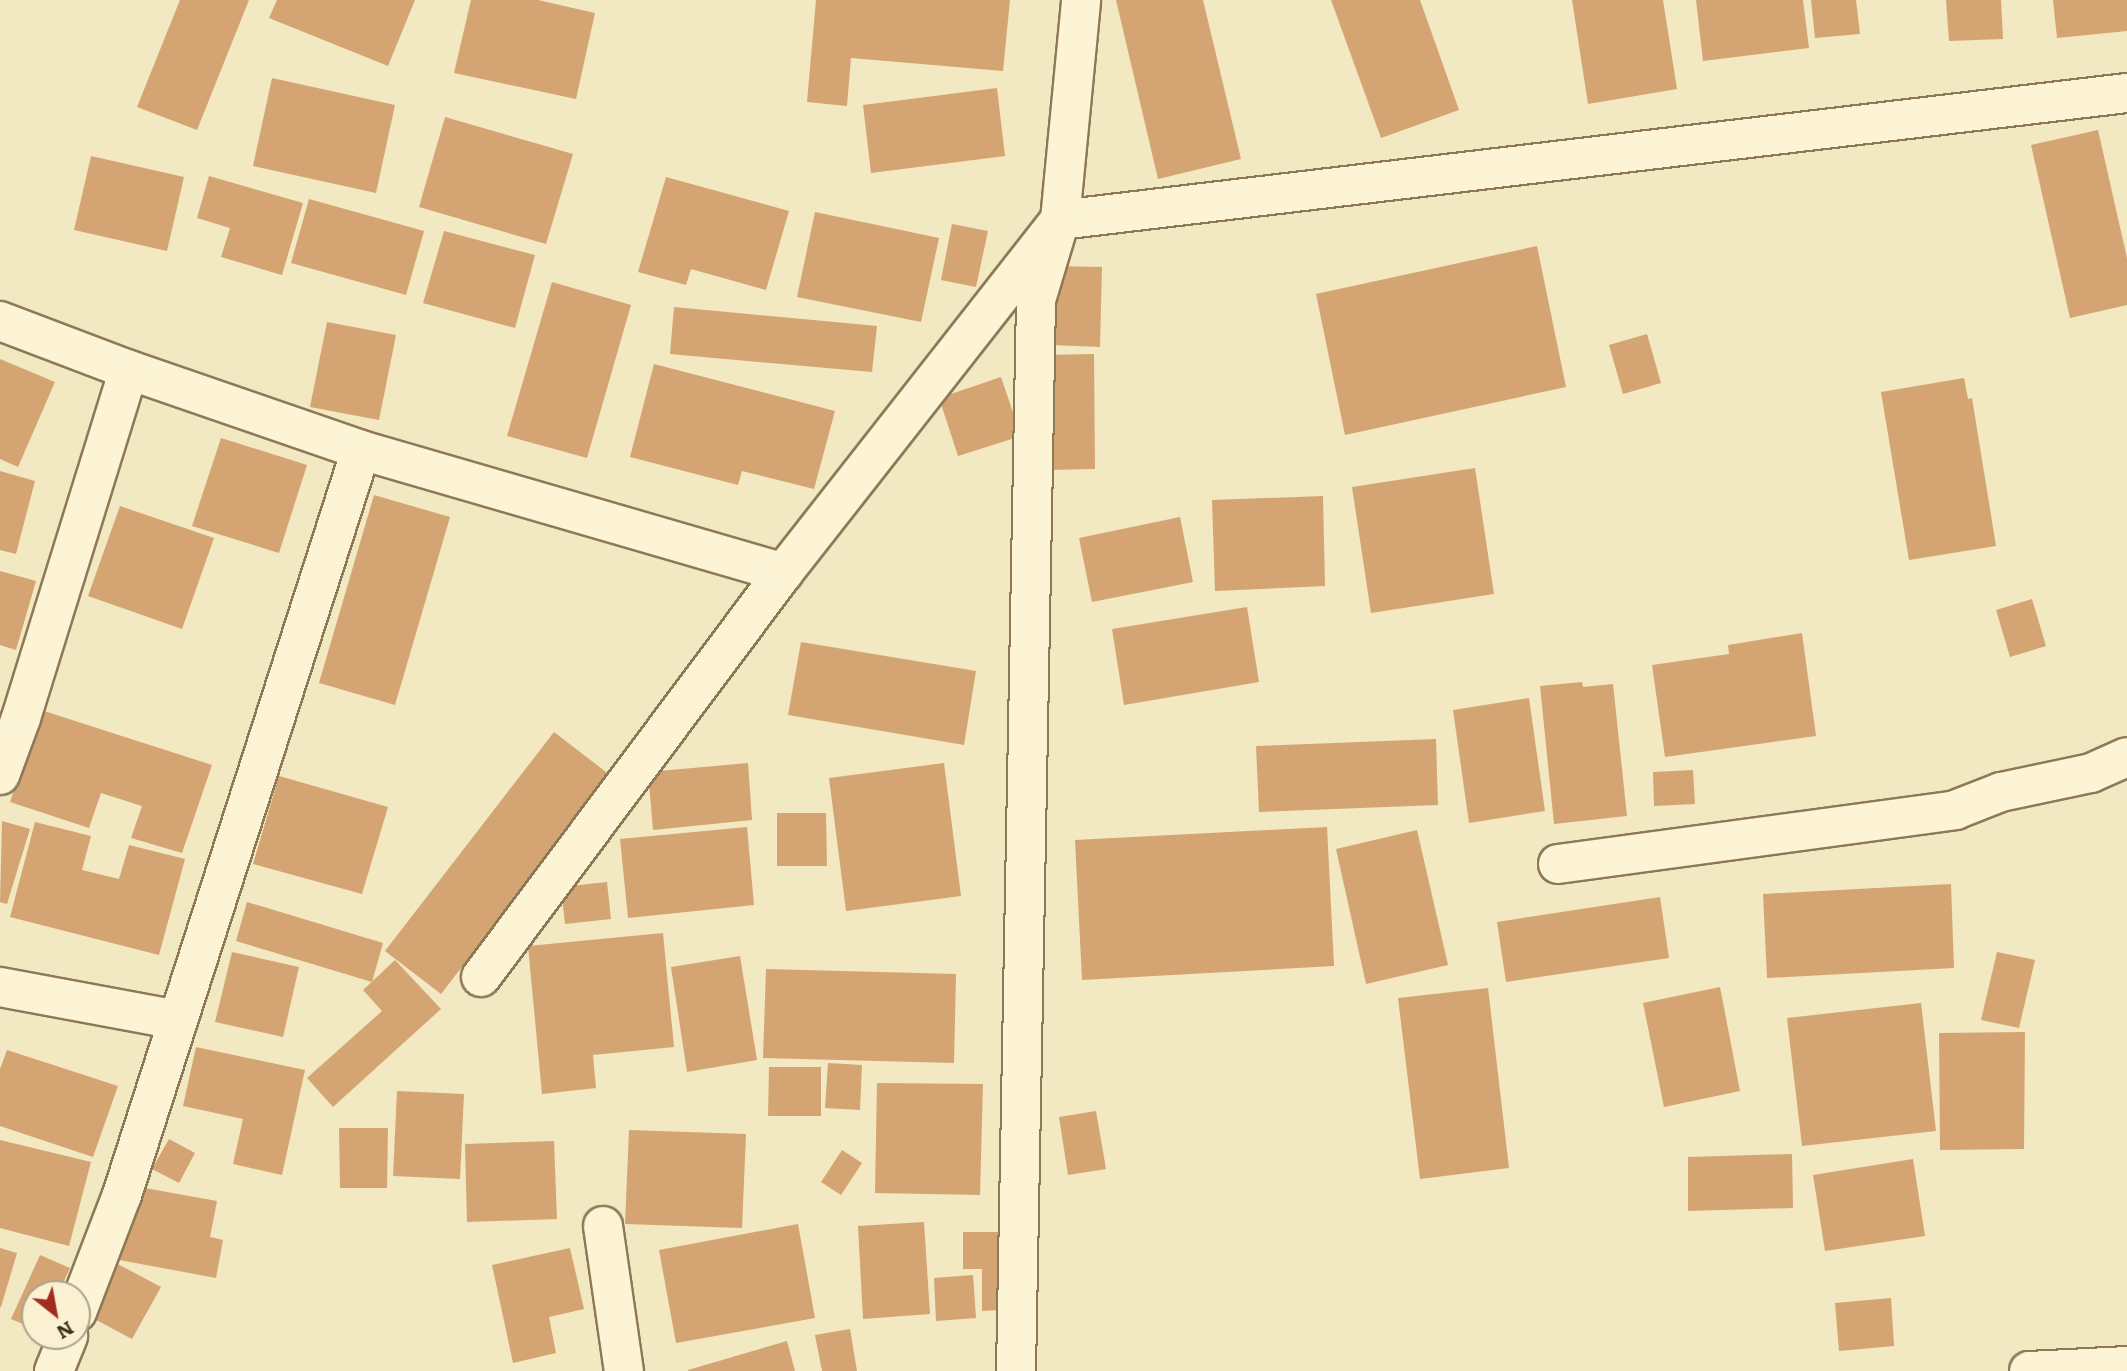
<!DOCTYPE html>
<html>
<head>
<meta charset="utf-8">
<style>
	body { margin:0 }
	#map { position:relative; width:2127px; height:1371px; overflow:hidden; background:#f2e8c1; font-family:Literata,serif }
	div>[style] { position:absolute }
	.building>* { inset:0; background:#d4a573 }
	.roads { filter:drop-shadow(2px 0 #8e7957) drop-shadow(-2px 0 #8e7957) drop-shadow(0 2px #8e7957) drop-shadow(0 -2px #8e7957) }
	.minor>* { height:38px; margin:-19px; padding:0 19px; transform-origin:19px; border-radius:19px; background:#fcf4d5 }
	span { translate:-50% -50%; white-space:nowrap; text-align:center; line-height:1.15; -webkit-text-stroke:7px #f9f1d1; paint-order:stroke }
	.north { position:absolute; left:21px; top:1280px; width:70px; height:70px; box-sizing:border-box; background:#f9f1d1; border:2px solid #ada389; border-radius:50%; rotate:149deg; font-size:19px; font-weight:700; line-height:28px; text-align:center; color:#3c2f1c }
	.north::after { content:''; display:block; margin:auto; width:24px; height:32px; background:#a32c21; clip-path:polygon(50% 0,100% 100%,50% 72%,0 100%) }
</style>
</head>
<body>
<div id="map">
	<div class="building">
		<div style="clip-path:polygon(180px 0,249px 0,197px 130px,137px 107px)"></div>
		<div style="clip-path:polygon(277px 0,415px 0,388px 66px,269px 18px)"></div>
		<div style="clip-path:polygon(471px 0,538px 0,595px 13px,576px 99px,454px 73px)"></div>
		<div style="clip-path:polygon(816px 0,1010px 0,1003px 71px,851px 58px,847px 106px,807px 102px)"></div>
		<div style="clip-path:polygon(1116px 0,1203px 0,1241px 159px,1158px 179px)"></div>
		<div style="clip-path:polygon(1331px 0,1420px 0,1459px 110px,1381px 138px)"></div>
		<div style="clip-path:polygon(1572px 0,1663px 0,1677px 89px,1588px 104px)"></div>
		<div style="clip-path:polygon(1696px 0,1803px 0,1809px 48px,1703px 61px)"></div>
		<div style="clip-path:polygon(1811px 0,1856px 0,1860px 34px,1815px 38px)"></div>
		<div style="clip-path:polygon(1946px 0,2001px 0,2003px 39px,1949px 41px)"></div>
		<div style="clip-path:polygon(2053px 0,2127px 0,2127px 31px,2057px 38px)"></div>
		<div style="clip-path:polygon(272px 78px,395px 105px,376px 193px,253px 166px)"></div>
		<div style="clip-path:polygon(997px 88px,1005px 156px,871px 173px,863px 105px)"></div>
		<div style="clip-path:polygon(445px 117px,573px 154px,546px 244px,419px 207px)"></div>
		<div style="clip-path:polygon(2098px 130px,2127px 258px,2127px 305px,2070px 318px,2031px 145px)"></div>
		<div style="clip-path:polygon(91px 156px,184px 177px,167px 251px,74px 230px)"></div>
		<div style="clip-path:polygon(209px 176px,303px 203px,282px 275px,221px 257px,230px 228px,197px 218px)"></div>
		<div style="clip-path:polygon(666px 177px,789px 211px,766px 290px,691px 269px,686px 285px,638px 272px)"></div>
		<div style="clip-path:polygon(309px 199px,424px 231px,406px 295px,291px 263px)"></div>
		<div style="clip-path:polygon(815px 212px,939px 238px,921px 322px,797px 297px)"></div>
		<div style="clip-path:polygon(952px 224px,988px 231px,976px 287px,941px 280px)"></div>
		<div style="clip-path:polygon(444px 231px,535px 255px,515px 328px,423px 303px)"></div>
		<div style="clip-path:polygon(1537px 246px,1566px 387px,1345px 435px,1316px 294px)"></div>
		<div style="clip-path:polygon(1053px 266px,1102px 267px,1100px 347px,1051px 345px)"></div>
		<div style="clip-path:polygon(552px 282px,631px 305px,587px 458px,507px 436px)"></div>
		<div style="clip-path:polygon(674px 307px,877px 326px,872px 372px,670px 354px)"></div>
		<div style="clip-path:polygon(327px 322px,396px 335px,379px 420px,310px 407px)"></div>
		<div style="clip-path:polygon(1647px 334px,1661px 383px,1623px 394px,1609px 345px)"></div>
		<div style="clip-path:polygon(1094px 354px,1095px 469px,1048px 470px,1047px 355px)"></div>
		<div style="clip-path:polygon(0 359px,55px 382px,18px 467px,0 459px)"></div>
		<div style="clip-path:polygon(654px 364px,835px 411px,814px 489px,742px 471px,738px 485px,630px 457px)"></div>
		<div style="clip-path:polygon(1001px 377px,1021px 436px,958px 456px,939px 398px)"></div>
		<div style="clip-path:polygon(1964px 378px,1968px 399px,1972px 398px,1996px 546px,1909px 560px,1881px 392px)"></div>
		<div style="clip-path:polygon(221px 438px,307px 465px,279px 553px,192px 526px)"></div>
		<div style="clip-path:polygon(1475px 468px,1494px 594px,1371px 613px,1352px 487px)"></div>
		<div style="clip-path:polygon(0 471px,35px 481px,16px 554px,0 550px)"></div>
		<div style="clip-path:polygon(374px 495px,450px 517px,395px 705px,319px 683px)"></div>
		<div style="clip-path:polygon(1323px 496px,1325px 586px,1215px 591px,1212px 500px)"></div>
		<div style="clip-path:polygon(120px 506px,214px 538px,182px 629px,88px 596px)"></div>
		<div style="clip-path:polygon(1180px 517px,1193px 582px,1092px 602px,1079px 538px)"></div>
		<div style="clip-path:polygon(0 571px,36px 581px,16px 650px,0 645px)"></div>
		<div style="clip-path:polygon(2032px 599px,2046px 646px,2010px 657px,1996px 610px)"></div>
		<div style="clip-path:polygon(1247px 607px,1259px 682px,1124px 705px,1112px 629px)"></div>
		<div style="clip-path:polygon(1802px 633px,1816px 736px,1665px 757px,1652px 665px,1729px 654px,1728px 645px)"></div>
		<div style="clip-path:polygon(801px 642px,976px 671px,964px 745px,788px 715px)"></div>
		<div style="clip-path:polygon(1582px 682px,1583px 687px,1613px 684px,1627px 816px,1554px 824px,1540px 686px)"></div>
		<div style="clip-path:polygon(1529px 698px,1545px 811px,1469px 823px,1453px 710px)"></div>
		<div style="clip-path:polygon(41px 710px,212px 765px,182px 853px,131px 838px,142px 806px,101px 793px,89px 828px,10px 802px)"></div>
		<div style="clip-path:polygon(554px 732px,610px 775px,441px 994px,385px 951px)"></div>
		<div style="clip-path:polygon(1436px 739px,1438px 805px,1259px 812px,1256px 746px)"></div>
		<div style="clip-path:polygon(748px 763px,752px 820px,653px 830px,648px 772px)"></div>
		<div style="clip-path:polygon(944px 763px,961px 896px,846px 911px,829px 778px)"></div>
		<div style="clip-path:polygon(1693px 770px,1695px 804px,1654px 806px,1653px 772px)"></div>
		<div style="clip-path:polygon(279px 776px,388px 807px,362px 894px,253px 864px)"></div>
		<div style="clip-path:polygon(777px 813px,826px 813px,827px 866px,777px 866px)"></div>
		<div style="clip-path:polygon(2px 821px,30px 829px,7px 904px,0 902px)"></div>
		<div style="clip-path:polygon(35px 822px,91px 836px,82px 870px,119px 879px,129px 845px,185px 859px,159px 955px,10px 917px)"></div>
		<div style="clip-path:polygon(747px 827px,754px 905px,628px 918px,620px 839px)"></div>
		<div style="clip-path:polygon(1327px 827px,1334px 966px,1082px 980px,1075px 840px)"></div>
		<div style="clip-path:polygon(1417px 830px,1448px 965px,1366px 984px,1336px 849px)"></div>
		<div style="clip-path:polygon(607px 882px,611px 919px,565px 924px,561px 887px)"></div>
		<div style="clip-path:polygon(1951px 884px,1954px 968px,1767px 978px,1763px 894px)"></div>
		<div style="clip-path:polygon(1660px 897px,1669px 958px,1506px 982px,1497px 922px)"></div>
		<div style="clip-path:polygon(247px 902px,383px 943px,372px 982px,236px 941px)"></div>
		<div style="clip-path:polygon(663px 933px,674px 1047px,593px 1055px,596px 1088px,542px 1094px,528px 946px)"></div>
		<div style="clip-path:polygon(232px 952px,299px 967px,283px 1037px,215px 1022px)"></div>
		<div style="clip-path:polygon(1997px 952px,2035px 960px,2019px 1028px,1981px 1020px)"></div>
		<div style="clip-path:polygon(740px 956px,757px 1060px,687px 1072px,671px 967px)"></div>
		<div style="clip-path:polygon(395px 960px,441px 1009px,333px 1107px,307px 1078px,382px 1011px,363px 990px)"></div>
		<div style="clip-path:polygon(766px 969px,956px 974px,954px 1063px,763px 1058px)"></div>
		<div style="clip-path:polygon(1720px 987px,1740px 1091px,1664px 1107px,1643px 1003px)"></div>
		<div style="clip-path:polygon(1488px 988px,1509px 1168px,1420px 1179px,1398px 998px)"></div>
		<div style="clip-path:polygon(1921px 1003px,1936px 1131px,1802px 1146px,1787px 1018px)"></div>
		<div style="clip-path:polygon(2025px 1032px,2024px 1149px,1940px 1150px,1939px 1033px)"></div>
		<div style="clip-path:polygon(196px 1047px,305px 1070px,282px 1175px,233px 1164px,243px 1119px,183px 1106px)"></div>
		<div style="clip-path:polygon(7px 1050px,118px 1086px,93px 1157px,0 1126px,0 1069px)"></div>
		<div style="clip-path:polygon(828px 1063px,862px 1065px,860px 1110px,825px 1108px)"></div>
		<div style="clip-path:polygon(769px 1067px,821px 1067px,821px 1116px,768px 1116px)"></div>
		<div style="clip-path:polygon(877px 1083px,983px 1084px,980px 1195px,875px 1193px)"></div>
		<div style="clip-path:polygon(397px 1091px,464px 1094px,460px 1179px,393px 1176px)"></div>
		<div style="clip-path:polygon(1096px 1111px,1106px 1169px,1068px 1175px,1059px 1117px)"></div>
		<div style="clip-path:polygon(339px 1128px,388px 1128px,387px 1188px,340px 1188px)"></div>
		<div style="clip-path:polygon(629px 1130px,746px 1134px,742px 1228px,625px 1224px)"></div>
		<div style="clip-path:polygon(169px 1139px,195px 1153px,179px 1183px,152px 1169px)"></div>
		<div style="clip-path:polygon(0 1140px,91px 1162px,69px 1246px,0 1228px)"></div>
		<div style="clip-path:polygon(554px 1141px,557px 1219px,467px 1222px,465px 1144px)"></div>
		<div style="clip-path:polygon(842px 1150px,862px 1163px,841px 1195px,821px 1182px)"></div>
		<div style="clip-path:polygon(1792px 1154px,1793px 1208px,1688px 1211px,1688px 1157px)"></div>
		<div style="clip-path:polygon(1913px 1159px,1925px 1236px,1825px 1251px,1813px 1175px)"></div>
		<div style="clip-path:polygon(128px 1185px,217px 1201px,210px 1237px,223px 1240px,216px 1278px,114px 1259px)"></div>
		<div style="clip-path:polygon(924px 1222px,930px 1314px,863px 1319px,858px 1226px)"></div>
		<div style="clip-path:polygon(798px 1224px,815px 1318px,676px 1343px,659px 1250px)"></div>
		<div style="clip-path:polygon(963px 1232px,999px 1232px,1000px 1310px,982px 1311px,982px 1269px,963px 1269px)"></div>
		<div style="clip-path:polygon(0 1248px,17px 1253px,1px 1307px,0 1307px)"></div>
		<div style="clip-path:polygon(570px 1248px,584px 1309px,549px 1317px,556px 1353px,513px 1363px,492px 1265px)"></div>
		<div style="clip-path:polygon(40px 1255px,70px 1268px,58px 1294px,35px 1294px,35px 1329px,11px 1319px)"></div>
		<div style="clip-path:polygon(114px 1262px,161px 1287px,132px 1339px,85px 1314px)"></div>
		<div style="clip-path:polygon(973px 1275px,976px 1318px,936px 1321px,934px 1278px)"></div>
		<div style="clip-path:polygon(1891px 1298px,1894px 1346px,1839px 1351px,1835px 1303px)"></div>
		<div style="clip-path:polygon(850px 1329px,857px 1371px,822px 1371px,815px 1335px)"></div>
		<div style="clip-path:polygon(787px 1341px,795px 1371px,688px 1371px,688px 1370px)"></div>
	</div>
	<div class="roads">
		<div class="minor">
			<div style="left:0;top:321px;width:138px;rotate:20.8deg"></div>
			<div style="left:129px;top:370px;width:245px;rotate:19deg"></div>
			<div style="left:361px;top:450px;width:440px;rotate:16.2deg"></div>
			<div style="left:0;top:775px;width:61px;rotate:-69.8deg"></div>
			<div style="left:21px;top:718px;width:364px;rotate:-72.8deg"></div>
			<div style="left:1558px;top:864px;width:401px;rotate:-7.7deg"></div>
			<div style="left:1955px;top:810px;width:49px;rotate:-21.4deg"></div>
			<div style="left:2001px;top:792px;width:92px;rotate:-11.9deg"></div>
			<div style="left:2091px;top:773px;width:39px;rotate:-24deg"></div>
			<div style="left:481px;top:977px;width:504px;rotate:-53.22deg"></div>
			<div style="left:783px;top:573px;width:449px;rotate:-51.9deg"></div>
			<div style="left:1060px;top:220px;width:1075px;rotate:-6.79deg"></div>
			<div style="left:0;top:987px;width:181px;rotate:10.5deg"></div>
			<div style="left:603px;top:1226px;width:147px;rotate:81.8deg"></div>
			<div style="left:77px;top:1312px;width:125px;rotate:-69deg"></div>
			<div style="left:122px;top:1195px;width:782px;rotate:-72.21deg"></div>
			<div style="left:54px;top:1371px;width:38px;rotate:-68deg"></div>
			<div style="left:1016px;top:1371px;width:1071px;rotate:-88.93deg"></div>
			<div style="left:1036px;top:300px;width:84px;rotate:-73.3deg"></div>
			<div style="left:1060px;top:220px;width:221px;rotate:-84.5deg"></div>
			<div style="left:2029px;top:1371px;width:98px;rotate:-2.9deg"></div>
		</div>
	</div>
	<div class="north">N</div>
</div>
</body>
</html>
